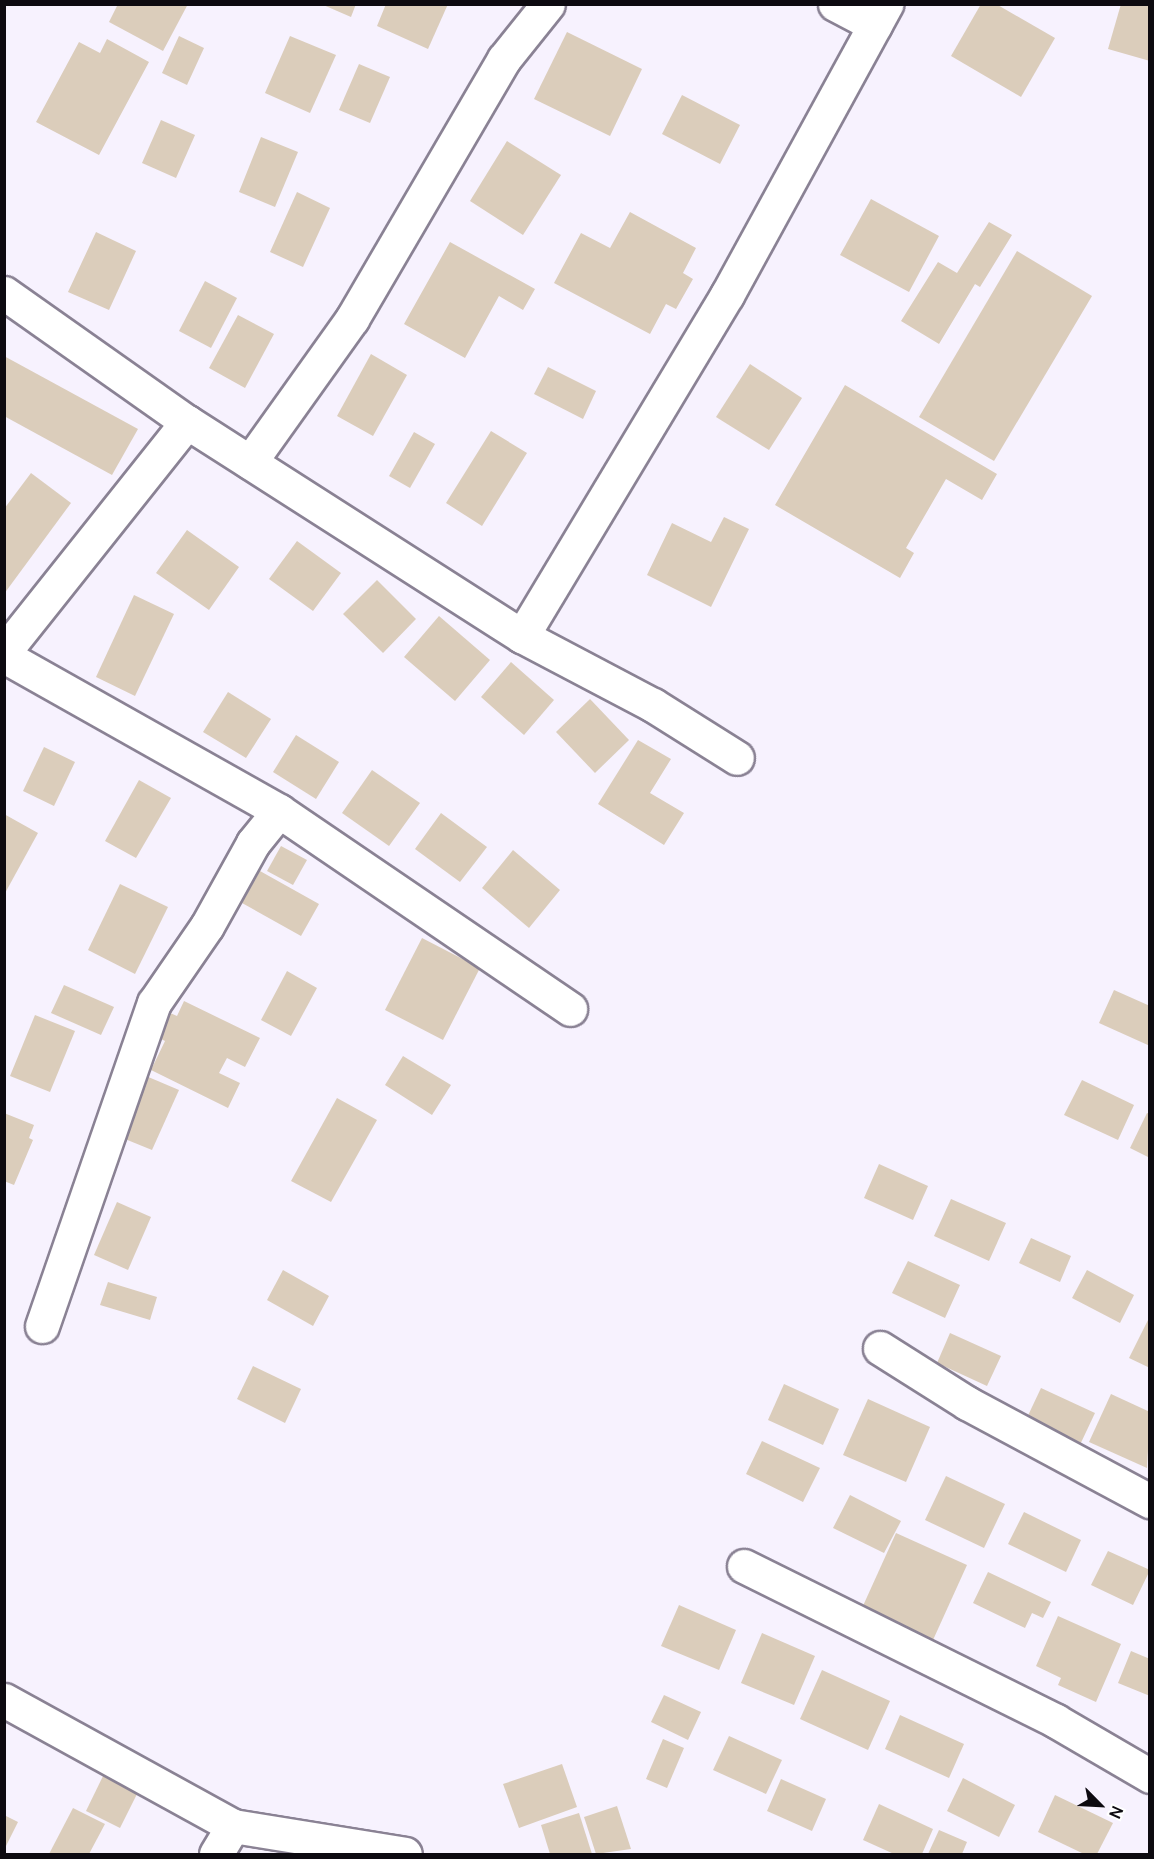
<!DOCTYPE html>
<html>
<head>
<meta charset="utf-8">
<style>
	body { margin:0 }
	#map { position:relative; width:1154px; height:1859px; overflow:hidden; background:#f7f2fe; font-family:Manrope,sans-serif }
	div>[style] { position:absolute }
	.building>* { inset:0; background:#dbcdbb }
	.roads { filter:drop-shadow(2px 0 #8a8294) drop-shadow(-2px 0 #8a8294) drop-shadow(0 2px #8a8294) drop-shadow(0 -2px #8a8294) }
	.minor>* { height:33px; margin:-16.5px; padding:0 16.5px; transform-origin:16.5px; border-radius:16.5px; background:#fff }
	span { translate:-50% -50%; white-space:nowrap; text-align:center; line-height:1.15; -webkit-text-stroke:6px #fff; paint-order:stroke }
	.frame { position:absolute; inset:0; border:6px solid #0d0a10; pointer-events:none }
	.north { position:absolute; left:1070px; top:1775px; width:60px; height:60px; -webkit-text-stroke:4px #fff; paint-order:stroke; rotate:114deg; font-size:16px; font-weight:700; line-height:24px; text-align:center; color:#0d0a10 }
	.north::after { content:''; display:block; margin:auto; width:21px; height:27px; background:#0d0a10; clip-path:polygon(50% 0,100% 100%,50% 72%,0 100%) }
</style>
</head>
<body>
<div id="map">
	<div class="building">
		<div style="clip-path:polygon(118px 4px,188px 4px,163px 51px,109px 22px)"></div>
		<div style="clip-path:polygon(321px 4px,356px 4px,351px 17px)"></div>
		<div style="clip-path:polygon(386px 4px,448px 4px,428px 49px,377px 26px)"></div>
		<div style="clip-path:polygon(981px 4px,996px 4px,1055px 38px,1021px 97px,951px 56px)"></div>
		<div style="clip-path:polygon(1121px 4px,1150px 4px,1150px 61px,1108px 49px)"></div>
		<div style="clip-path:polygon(567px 32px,642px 69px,610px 136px,534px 99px)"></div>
		<div style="clip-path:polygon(179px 36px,204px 48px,187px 85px,162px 73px)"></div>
		<div style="clip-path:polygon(290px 36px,336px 55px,310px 113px,265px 93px)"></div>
		<div style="clip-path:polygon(107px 39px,149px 62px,99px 155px,36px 122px,79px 42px,100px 53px)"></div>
		<div style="clip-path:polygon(359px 64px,390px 77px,370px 123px,339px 110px)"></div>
		<div style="clip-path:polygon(682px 95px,740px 125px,720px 164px,662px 134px)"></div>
		<div style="clip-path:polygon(161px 120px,195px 135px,176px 178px,142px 163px)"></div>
		<div style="clip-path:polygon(261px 137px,298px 152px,275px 207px,239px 192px)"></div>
		<div style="clip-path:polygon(507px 141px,561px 175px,523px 235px,470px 201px)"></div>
		<div style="clip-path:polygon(297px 192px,330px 208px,303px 267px,270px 252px)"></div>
		<div style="clip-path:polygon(871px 199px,939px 236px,909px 292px,840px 255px)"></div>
		<div style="clip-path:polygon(630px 212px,696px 248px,683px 273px,693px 279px,676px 309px,666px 304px,650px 334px,554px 283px,581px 233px,610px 248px)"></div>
		<div style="clip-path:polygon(989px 222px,1012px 235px,980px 287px,975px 284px,939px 344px,901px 321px,938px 262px,957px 273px)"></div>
		<div style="clip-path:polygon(96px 232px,136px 251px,109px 310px,68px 292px)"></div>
		<div style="clip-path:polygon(450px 242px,535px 289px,523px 310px,499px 296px,465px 358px,404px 324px)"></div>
		<div style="clip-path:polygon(1017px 251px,1092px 296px,994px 461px,919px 417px)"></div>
		<div style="clip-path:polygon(205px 281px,237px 298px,211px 348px,179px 331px)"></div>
		<div style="clip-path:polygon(238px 315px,274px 334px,245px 388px,209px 368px)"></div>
		<div style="clip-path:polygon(371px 354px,407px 375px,373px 436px,337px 416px)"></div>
		<div style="clip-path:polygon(4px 356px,138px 429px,112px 475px,4px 416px)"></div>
		<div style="clip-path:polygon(750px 364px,802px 398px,769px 450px,716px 417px)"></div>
		<div style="clip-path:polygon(548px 367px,596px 391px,583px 419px,534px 394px)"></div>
		<div style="clip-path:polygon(845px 385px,997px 474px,982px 500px,946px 479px,906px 548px,914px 553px,900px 578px,775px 505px)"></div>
		<div style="clip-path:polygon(491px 431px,527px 453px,482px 526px,446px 503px)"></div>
		<div style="clip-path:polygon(414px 432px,435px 444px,410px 488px,389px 476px)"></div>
		<div style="clip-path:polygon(31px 473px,71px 503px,4px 594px,4px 509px)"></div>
		<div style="clip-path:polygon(724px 517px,749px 529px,711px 607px,647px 575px,672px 523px,711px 542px)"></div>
		<div style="clip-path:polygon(187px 530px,239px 567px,209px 610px,156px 573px)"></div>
		<div style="clip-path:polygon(297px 541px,341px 573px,313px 611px,269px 579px)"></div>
		<div style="clip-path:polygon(377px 580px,416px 619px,383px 653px,343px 614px)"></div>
		<div style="clip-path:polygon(134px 595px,174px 614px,135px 696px,96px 677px)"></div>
		<div style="clip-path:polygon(439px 616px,490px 660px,455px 701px,404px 657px)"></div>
		<div style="clip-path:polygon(511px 662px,554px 700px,524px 735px,481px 697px)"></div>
		<div style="clip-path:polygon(228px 692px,271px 719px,246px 758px,203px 732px)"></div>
		<div style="clip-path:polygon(590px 699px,629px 740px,595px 773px,556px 732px)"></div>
		<div style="clip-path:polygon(296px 735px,339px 762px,316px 799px,273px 772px)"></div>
		<div style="clip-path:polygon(638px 740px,671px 759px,650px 793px,684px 813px,664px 845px,598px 804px)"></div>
		<div style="clip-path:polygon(44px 747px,75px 762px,54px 806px,23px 791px)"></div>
		<div style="clip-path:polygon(372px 770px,420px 803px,389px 846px,342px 813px)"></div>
		<div style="clip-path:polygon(139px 780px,171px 798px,136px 858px,105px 841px)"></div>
		<div style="clip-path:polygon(441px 813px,487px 847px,460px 882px,415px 849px)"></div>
		<div style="clip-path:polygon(4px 814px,38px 833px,4px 895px)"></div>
		<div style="clip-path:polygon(281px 846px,307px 860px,293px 885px,267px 871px)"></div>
		<div style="clip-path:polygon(513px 850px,560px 890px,529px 928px,482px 888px)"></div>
		<div style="clip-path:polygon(260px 871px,319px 904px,301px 936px,242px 903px)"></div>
		<div style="clip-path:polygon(120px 884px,168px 907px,135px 974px,88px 950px)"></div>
		<div style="clip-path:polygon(422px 938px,480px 968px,443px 1040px,385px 1010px)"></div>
		<div style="clip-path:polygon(287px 971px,317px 988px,291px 1036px,261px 1020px)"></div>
		<div style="clip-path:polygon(64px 985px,114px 1007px,101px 1035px,51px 1013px)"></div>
		<div style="clip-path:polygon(1114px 990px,1150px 1006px,1150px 1046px,1099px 1023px)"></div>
		<div style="clip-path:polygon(184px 1001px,260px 1038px,245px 1067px,227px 1058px,219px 1073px,240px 1083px,228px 1108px,151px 1070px,165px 1041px,150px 1033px,161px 1009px,177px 1016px)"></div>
		<div style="clip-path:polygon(35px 1015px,75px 1031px,50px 1092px,10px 1076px)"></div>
		<div style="clip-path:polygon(403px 1056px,451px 1085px,432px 1115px,385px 1085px)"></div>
		<div style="clip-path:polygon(146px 1076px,179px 1090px,152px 1150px,120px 1137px)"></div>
		<div style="clip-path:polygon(1082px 1080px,1134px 1105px,1118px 1140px,1064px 1115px)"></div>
		<div style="clip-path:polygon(337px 1098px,377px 1120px,331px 1202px,291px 1181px)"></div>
		<div style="clip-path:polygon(4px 1113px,34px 1125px,29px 1138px,33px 1140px,14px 1185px,4px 1181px)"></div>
		<div style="clip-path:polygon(1147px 1113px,1150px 1114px,1150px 1158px,1130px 1148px)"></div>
		<div style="clip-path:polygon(879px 1164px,928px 1186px,913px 1220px,864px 1198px)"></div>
		<div style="clip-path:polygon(951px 1199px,1006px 1223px,989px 1261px,934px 1236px)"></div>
		<div style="clip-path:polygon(117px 1202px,151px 1217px,128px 1270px,94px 1255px)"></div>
		<div style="clip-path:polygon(1031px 1238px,1071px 1256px,1060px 1282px,1019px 1263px)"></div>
		<div style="clip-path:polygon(908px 1261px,960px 1285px,945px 1318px,892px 1293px)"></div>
		<div style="clip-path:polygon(283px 1270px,329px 1296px,313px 1326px,267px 1300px)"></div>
		<div style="clip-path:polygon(1087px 1270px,1134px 1295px,1120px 1323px,1072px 1298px)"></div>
		<div style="clip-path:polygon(108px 1282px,157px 1297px,150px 1320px,100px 1305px)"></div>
		<div style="clip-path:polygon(1148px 1320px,1150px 1321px,1150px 1368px,1129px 1358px)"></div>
		<div style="clip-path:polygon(950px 1333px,1001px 1356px,987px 1386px,937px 1363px)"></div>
		<div style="clip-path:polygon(253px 1366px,301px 1389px,285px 1423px,237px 1399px)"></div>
		<div style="clip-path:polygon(784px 1384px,839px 1409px,823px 1445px,768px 1420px)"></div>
		<div style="clip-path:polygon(1041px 1388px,1095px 1413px,1078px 1449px,1024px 1424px)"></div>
		<div style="clip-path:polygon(1111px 1394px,1150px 1412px,1147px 1468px,1089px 1442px)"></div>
		<div style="clip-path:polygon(868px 1399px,930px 1427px,906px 1482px,843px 1455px)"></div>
		<div style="clip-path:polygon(762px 1441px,820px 1468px,803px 1502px,746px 1474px)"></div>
		<div style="clip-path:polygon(946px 1476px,1005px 1504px,984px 1548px,925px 1520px)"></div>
		<div style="clip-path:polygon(850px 1495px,901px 1521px,884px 1553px,833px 1528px)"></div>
		<div style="clip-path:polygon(1024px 1512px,1081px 1540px,1066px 1572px,1008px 1544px)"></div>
		<div style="clip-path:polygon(896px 1533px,967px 1565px,933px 1640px,862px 1608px)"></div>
		<div style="clip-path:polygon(1108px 1551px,1150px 1570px,1133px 1605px,1091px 1585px)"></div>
		<div style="clip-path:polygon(988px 1572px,1051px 1602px,1043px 1618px,1032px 1613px,1025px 1628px,973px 1603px)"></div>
		<div style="clip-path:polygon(679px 1605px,736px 1630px,719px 1670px,661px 1646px)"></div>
		<div style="clip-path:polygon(1058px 1616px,1121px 1644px,1096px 1702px,1058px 1685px,1061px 1678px,1036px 1666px)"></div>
		<div style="clip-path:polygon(762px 1633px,815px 1656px,794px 1705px,741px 1683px)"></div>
		<div style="clip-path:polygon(1131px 1651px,1150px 1659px,1150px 1696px,1118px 1683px)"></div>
		<div style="clip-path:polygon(822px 1670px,890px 1701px,868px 1750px,800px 1719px)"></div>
		<div style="clip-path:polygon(664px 1695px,701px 1712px,688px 1740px,651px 1722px)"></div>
		<div style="clip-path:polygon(900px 1715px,964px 1744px,949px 1778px,885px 1749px)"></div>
		<div style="clip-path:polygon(729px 1736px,782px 1760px,766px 1794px,713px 1770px)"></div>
		<div style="clip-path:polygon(663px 1739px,684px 1748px,667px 1788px,646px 1779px)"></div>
		<div style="clip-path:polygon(562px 1764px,577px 1807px,519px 1828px,503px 1784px)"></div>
		<div style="clip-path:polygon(104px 1774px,138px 1792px,120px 1828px,86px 1811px)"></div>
		<div style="clip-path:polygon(963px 1778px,1015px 1805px,999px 1837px,947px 1811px)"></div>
		<div style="clip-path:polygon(781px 1779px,826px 1799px,812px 1831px,767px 1811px)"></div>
		<div style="clip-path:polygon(1055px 1795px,1113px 1823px,1097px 1854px,1084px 1854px,1038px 1832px)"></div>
		<div style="clip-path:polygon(879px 1804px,933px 1829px,922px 1854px,894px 1854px,863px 1840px)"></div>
		<div style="clip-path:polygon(617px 1806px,631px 1849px,596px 1854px,584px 1817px)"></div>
		<div style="clip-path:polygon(73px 1808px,105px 1824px,89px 1854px,49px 1854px)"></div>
		<div style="clip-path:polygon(579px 1813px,592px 1854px,550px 1854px,541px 1825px)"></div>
		<div style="clip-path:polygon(4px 1815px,18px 1822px,4px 1850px)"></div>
		<div style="clip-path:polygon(939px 1830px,967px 1842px,962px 1854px,928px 1854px)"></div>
	</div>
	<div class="roads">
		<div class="minor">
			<div style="left:835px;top:4px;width:45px;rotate:27.7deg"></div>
			<div style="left:4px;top:293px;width:224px;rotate:35.2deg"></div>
			<div style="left:187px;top:422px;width:398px;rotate:32.6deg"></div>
			<div style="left:522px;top:636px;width:148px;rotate:27.8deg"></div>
			<div style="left:653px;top:705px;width:99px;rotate:32.2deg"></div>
			<div style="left:250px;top:462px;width:176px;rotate:-54.5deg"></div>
			<div style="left:352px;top:319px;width:301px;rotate:-59.7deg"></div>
			<div style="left:504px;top:59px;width:70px;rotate:-51.3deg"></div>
			<div style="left:522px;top:636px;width:398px;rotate:-59deg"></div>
			<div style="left:727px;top:295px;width:332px;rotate:-61.3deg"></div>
			<div style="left:4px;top:652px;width:294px;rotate:-51.5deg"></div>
			<div style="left:4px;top:656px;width:316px;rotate:29.4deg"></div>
			<div style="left:279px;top:811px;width:352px;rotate:34.2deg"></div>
			<div style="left:42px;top:1326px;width:342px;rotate:-70.9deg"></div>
			<div style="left:154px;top:1003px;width:93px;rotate:-55.5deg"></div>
			<div style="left:207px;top:926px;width:95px;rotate:-61deg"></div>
			<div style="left:253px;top:843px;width:41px;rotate:-50.9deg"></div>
			<div style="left:880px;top:1348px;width:103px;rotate:32.3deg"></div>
			<div style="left:967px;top:1403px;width:208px;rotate:28.2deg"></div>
			<div style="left:744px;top:1566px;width:348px;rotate:26.4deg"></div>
			<div style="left:1056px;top:1721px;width:109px;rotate:30.3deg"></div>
			<div style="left:4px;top:1700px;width:261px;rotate:28.8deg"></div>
			<div style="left:233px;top:1826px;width:174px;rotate:9.2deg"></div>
			<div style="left:216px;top:1854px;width:33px;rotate:-59deg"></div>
		</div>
	</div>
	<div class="frame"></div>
	<div class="north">N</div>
</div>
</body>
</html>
